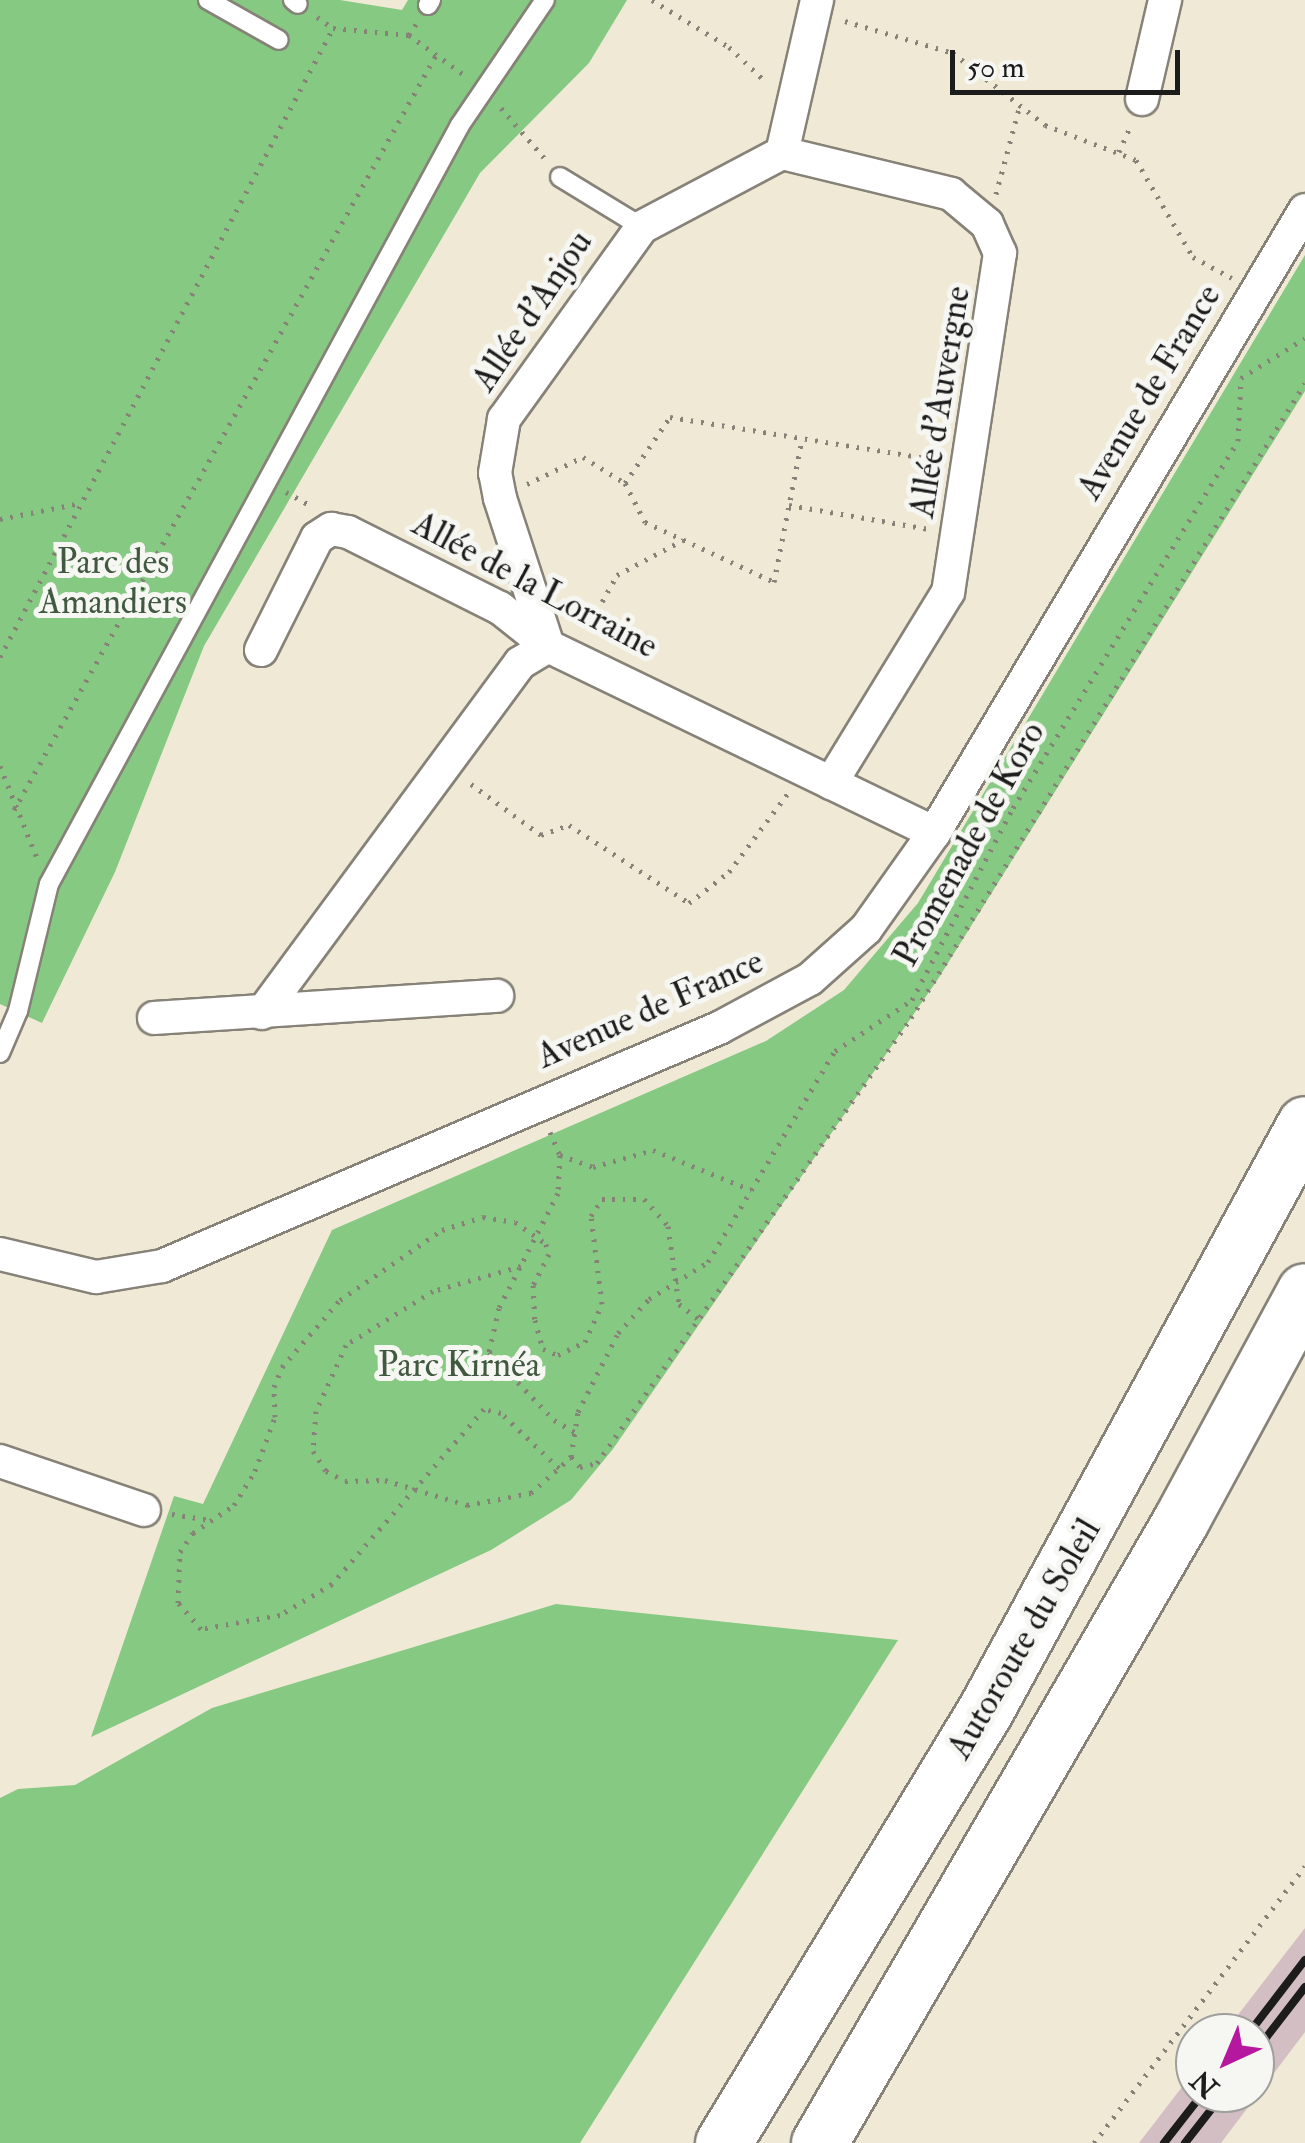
<!DOCTYPE html>
<html>
<head>
<meta charset="utf-8">
<style>
	body { margin:0 }
	#map { position:relative; width:1305px; height:2143px; overflow:hidden; background:#f0e9d5; font-family:"IM FELL Double Pica",serif }
	div>[style] { position:absolute }
	.industrial>* { inset:0; background:#d2bec3 }
	.green>* { inset:0; background:#85c982 }
	.path>* { height:5px; margin-top:-2.5px; transform-origin:0; background:repeating-linear-gradient(90deg,#868278 0 2.5px,transparent 0 10.5px) }
	.roads { filter:drop-shadow(2px 0 #868278) drop-shadow(-2px 0 #868278) drop-shadow(0 2px #868278) drop-shadow(0 -2px #868278) }
	.service>* { height:18px; margin:-9px; padding:0 9px; transform-origin:9px; border-radius:9px; background:#fff }
	.minor>* { height:32px; margin:-16px; padding:0 16px; transform-origin:16px; border-radius:16px; background:#fff }
	.motorway>* { height:55px; margin:-27.5px; padding:0 27.5px; transform-origin:27.5px; border-radius:27.5px; background:#fff }
	.rail>* { height:8px; margin:-4px; padding:0 4px; transform-origin:4px; border-radius:4px; background:#1c1c1c }
	span { translate:-50% -50%; white-space:nowrap; text-align:center; line-height:1.15; -webkit-text-stroke:10px #f6f6f2; paint-order:stroke }
	.street-label { font-size:35px; color:#1c1c1c }
	.park-label { font-size:35px; color:#415940 }
	.north { position:absolute; left:1175px; top:2013px; width:100px; height:100px; box-sizing:border-box; background:#f6f6f2; border:2px solid #9f9f9c; border-radius:50%; rotate:224deg; font-size:28px; font-weight:700; line-height:40px; text-align:center; color:#1c1c1c }
	.north::after { content:''; display:block; margin:auto; width:35px; height:45px; background:#b5179e; clip-path:polygon(50% 0,100% 100%,50% 72%,0 100%) }
	.scale { position:absolute; left:950px; top:50px; width:230px; height:45px; box-sizing:border-box; border:5px solid #1c1c1c; border-top:0; padding-left:12px; font-size:30px; line-height:35px; white-space:nowrap; color:#1c1c1c; -webkit-text-stroke:8px #f6f6f2; paint-order:stroke }
</style>
</head>
<body>
<div id="map">
	<div class="industrial">
		<div style="clip-path:polygon(1305px 1928px,1305px 2032px,1221px 2143px,1139px 2143px,1195px 2070px,1195px 2093px,1255px 2093px,1255px 2033px,1224px 2033px)"></div>
	</div>
	<div class="green">
		<div style="clip-path:polygon(0 0,340px 0,402px 10px,408px 0,627px 0,589px 63px,480px 173px,204px 646px,115px 872px,42px 1023px,0 1004px)"></div>
		<div style="clip-path:polygon(1305px 255px,1305px 391px,938px 979px,613px 1449px,571px 1500px,491px 1550px,91px 1737px,174px 1496px,203px 1504px,332px 1230px,766px 1041px,844px 990px,918px 903px)"></div>
		<div style="clip-path:polygon(556px 1604px,898px 1640px,580px 2143px,0 2143px,0 1798px,18px 1789px,75px 1785px,212px 1708px)"></div>
	</div>
	<div class="path">
		<div style="left:652px;top:0;width:90px;rotate:31.4deg"></div>
		<div style="left:729px;top:47px;width:51px;rotate:43.4deg"></div>
		<div style="left:317px;top:17px;width:19px;rotate:35deg"></div>
		<div style="left:333px;top:28px;width:76px;rotate:5.3deg"></div>
		<div style="left:409px;top:35px;width:13px;rotate:-58deg"></div>
		<div style="left:845px;top:21px;width:113px;rotate:16.5deg"></div>
		<div style="left:953px;top:53px;width:117px;rotate:38deg"></div>
		<div style="left:1045px;top:125px;width:97px;rotate:21deg"></div>
		<div style="left:1136px;top:160px;width:113px;rotate:59.6deg"></div>
		<div style="left:1193px;top:257px;width:44px;rotate:28.3deg"></div>
		<div style="left:409px;top:35px;width:72px;rotate:35.9deg"></div>
		<div style="left:501px;top:108px;width:69px;rotate:49.1deg"></div>
		<div style="left:1119px;top:152px;width:27px;rotate:-66deg"></div>
		<div style="left:996px;top:194px;width:92px;rotate:-74.9deg"></div>
		<div style="left:625px;top:483px;width:44px;rotate:62.9deg"></div>
		<div style="left:645px;top:522px;width:142px;rotate:24.9deg"></div>
		<div style="left:774px;top:582px;width:146px;rotate:-78.9deg"></div>
		<div style="left:527px;top:484px;width:62px;rotate:-25.7deg"></div>
		<div style="left:583px;top:457px;width:49px;rotate:31.8deg"></div>
		<div style="left:625px;top:483px;width:80px;rotate:-55.7deg"></div>
		<div style="left:670px;top:417px;width:271px;rotate:9.1deg"></div>
		<div style="left:286px;top:492px;width:29px;rotate:29deg"></div>
		<div style="left:789px;top:505px;width:142px;rotate:9.7deg"></div>
		<div style="left:0;top:519px;width:83px;rotate:-11.2deg"></div>
		<div style="left:587px;top:629px;width:62px;rotate:-60.9deg"></div>
		<div style="left:617px;top:575px;width:75px;rotate:-27.9deg"></div>
		<div style="left:0;top:657px;width:712px;rotate:-62.1deg"></div>
		<div style="left:0;top:766px;width:99px;rotate:68.1deg"></div>
		<div style="left:471px;top:784px;width:87px;rotate:36.1deg"></div>
		<div style="left:541px;top:835px;width:30px;rotate:-20deg"></div>
		<div style="left:569px;top:825px;width:143px;rotate:33deg"></div>
		<div style="left:689px;top:903px;width:51px;rotate:-37.8deg"></div>
		<div style="left:729px;top:872px;width:99px;rotate:-53.2deg"></div>
		<div style="left:14px;top:810px;width:865px;rotate:-60.8deg"></div>
		<div style="left:550px;top:1132px;width:25px;rotate:67deg"></div>
		<div style="left:560px;top:1155px;width:35px;rotate:20deg"></div>
		<div style="left:593px;top:1167px;width:62px;rotate:-15.8deg"></div>
		<div style="left:653px;top:1150px;width:106px;rotate:22.2deg"></div>
		<div style="left:560px;top:1155px;width:38px;rotate:93deg"></div>
		<div style="left:558px;top:1193px;width:129px;rotate:117.2deg"></div>
		<div style="left:499px;top:1308px;width:45px;rotate:102.8deg"></div>
		<div style="left:489px;top:1352px;width:94px;rotate:46.3deg"></div>
		<div style="left:554px;top:1420px;width:24px;rotate:30deg"></div>
		<div style="left:521px;top:1266px;width:91px;rotate:164.1deg"></div>
		<div style="left:433px;top:1291px;width:102px;rotate:148.2deg"></div>
		<div style="left:346px;top:1345px;width:72px;rotate:114.4deg"></div>
		<div style="left:316px;top:1411px;width:40px;rotate:94.3deg"></div>
		<div style="left:313px;top:1451px;width:24px;rotate:57deg"></div>
		<div style="left:326px;top:1471px;width:21px;rotate:28deg"></div>
		<div style="left:345px;top:1481px;width:40px;rotate:-1.4deg"></div>
		<div style="left:385px;top:1480px;width:86px;rotate:17deg"></div>
		<div style="left:467px;top:1505px;width:65px;rotate:-10.6deg"></div>
		<div style="left:531px;top:1493px;width:54px;rotate:-42deg"></div>
		<div style="left:571px;top:1457px;width:46px;rotate:-81.2deg"></div>
		<div style="left:578px;top:1412px;width:89px;rotate:-63.1deg"></div>
		<div style="left:618px;top:1333px;width:46px;rotate:-47.6deg"></div>
		<div style="left:649px;top:1299px;width:70px;rotate:-32.1deg"></div>
		<div style="left:708px;top:1262px;width:246px;rotate:-59deg"></div>
		<div style="left:835px;top:1051px;width:92px;rotate:-33.5deg"></div>
		<div style="left:912px;top:1000px;width:217px;rotate:-62.3deg"></div>
		<div style="left:1013px;top:808px;width:430px;rotate:-58.5deg"></div>
		<div style="left:1238px;top:441px;width:63px;rotate:-87.3deg"></div>
		<div style="left:1241px;top:378px;width:75px;rotate:-32deg"></div>
		<div style="left:571px;top:1457px;width:13px;rotate:48deg"></div>
		<div style="left:580px;top:1467px;width:17px;rotate:-13deg"></div>
		<div style="left:597px;top:1463px;width:545px;rotate:-54.79deg"></div>
		<div style="left:911px;top:1018px;width:747px;rotate:-58.18deg"></div>
		<div style="left:559px;top:1468px;width:80px;rotate:-136.5deg"></div>
		<div style="left:501px;top:1413px;width:17px;rotate:-167deg"></div>
		<div style="left:484px;top:1409px;width:232px;rotate:131deg"></div>
		<div style="left:332px;top:1584px;width:61px;rotate:149.2deg"></div>
		<div style="left:280px;top:1615px;width:80px;rotate:170deg"></div>
		<div style="left:201px;top:1629px;width:35px;rotate:-131deg"></div>
		<div style="left:178px;top:1603px;width:51px;rotate:-87.8deg"></div>
		<div style="left:180px;top:1552px;width:23px;rotate:-56deg"></div>
		<div style="left:193px;top:1533px;width:50px;rotate:-34.3deg"></div>
		<div style="left:234px;top:1505px;width:40px;rotate:-58deg"></div>
		<div style="left:255px;top:1471px;width:58px;rotate:-69.7deg"></div>
		<div style="left:275px;top:1417px;width:30px;rotate:-92deg"></div>
		<div style="left:274px;top:1387px;width:22px;rotate:-68deg"></div>
		<div style="left:282px;top:1367px;width:89px;rotate:-49.1deg"></div>
		<div style="left:340px;top:1300px;width:124px;rotate:-34.5deg"></div>
		<div style="left:442px;top:1230px;width:43px;rotate:-17.6deg"></div>
		<div style="left:483px;top:1217px;width:32px;rotate:9deg"></div>
		<div style="left:515px;top:1222px;width:38px;rotate:35deg"></div>
		<div style="left:546px;top:1244px;width:10px;rotate:73deg"></div>
		<div style="left:549px;top:1254px;width:35px;rotate:117deg"></div>
		<div style="left:533px;top:1285px;width:35px;rotate:87deg"></div>
		<div style="left:535px;top:1320px;width:30px;rotate:75deg"></div>
		<div style="left:543px;top:1349px;width:16px;rotate:22deg"></div>
		<div style="left:558px;top:1355px;width:30px;rotate:-26deg"></div>
		<div style="left:585px;top:1342px;width:42px;rotate:-65.9deg"></div>
		<div style="left:602px;top:1304px;width:89px;rotate:-97.1deg"></div>
		<div style="left:591px;top:1216px;width:20px;rotate:-57deg"></div>
		<div style="left:602px;top:1199px;width:42px"></div>
		<div style="left:644px;top:1199px;width:36px;rotate:48deg"></div>
		<div style="left:668px;top:1226px;width:79px;rotate:82deg"></div>
		<div style="left:679px;top:1304px;width:28px;rotate:38deg"></div>
		<div style="left:172px;top:1514px;width:38px;rotate:9deg"></div>
		<div style="left:1094px;top:2143px;width:348px;rotate:-52.7deg"></div>
	</div>
	<div class="roads">
		<div class="service">
			<div style="left:208px;top:0;width:81px;rotate:29.4deg"></div>
			<div style="left:293px;top:0;width:6px;rotate:39deg"></div>
			<div style="left:428px;top:5px;width:6px;rotate:-59deg"></div>
			<div style="left:560px;top:177px;width:96px;rotate:31.4deg"></div>
			<div style="left:0;top:1053px;width:46px;rotate:-66.8deg"></div>
			<div style="left:18px;top:1011px;width:131px;rotate:-76.3deg"></div>
			<div style="left:49px;top:884px;width:863px;rotate:-61.56deg"></div>
			<div style="left:460px;top:125px;width:151px;rotate:-55.8deg"></div>
		</div>
		<div class="minor">
			<div style="left:1142px;top:99px;width:102px;rotate:-76.9deg"></div>
			<div style="left:782px;top:153px;width:174px;rotate:13.6deg"></div>
			<div style="left:951px;top:194px;width:47px;rotate:39.8deg"></div>
			<div style="left:987px;top:224px;width:32px;rotate:66deg"></div>
			<div style="left:1000px;top:253px;width:343px;rotate:98.7deg"></div>
			<div style="left:948px;top:592px;width:224px;rotate:121.5deg"></div>
			<div style="left:261px;top:650px;width:125px;rotate:-63.4deg"></div>
			<div style="left:317px;top:538px;width:17px;rotate:-33deg"></div>
			<div style="left:331px;top:529px;width:17px;rotate:10deg"></div>
			<div style="left:348px;top:532px;width:170px;rotate:26.6deg"></div>
			<div style="left:500px;top:608px;width:61px;rotate:38.4deg"></div>
			<div style="left:548px;top:646px;width:429px;rotate:25.8deg"></div>
			<div style="left:262px;top:1013px;width:435px;rotate:-53.6deg"></div>
			<div style="left:520px;top:663px;width:33px;rotate:-31deg"></div>
			<div style="left:548px;top:646px;width:156px;rotate:-108deg"></div>
			<div style="left:500px;top:498px;width:25px;rotate:-101deg"></div>
			<div style="left:495px;top:473px;width:55px;rotate:-80.5deg"></div>
			<div style="left:504px;top:419px;width:236px;rotate:-54.3deg"></div>
			<div style="left:642px;top:227px;width:158px;rotate:-27.9deg"></div>
			<div style="left:782px;top:153px;width:157px;rotate:-77.1deg"></div>
			<div style="left:154px;top:1018px;width:344px;rotate:-3.7deg"></div>
			<div style="left:0;top:1254px;width:99px;rotate:13.5deg"></div>
			<div style="left:96px;top:1277px;width:67px;rotate:-9.5deg"></div>
			<div style="left:162px;top:1266px;width:606px;rotate:-23.14deg"></div>
			<div style="left:719px;top:1028px;width:103px;rotate:-28.3deg"></div>
			<div style="left:810px;top:979px;width:75px;rotate:-41.8deg"></div>
			<div style="left:866px;top:929px;width:118px;rotate:-54.7deg"></div>
			<div style="left:934px;top:833px;width:725px;rotate:-59.23deg"></div>
			<div style="left:0;top:1461px;width:152px;rotate:18.8deg"></div>
		</div>
		<div class="motorway">
			<div style="left:723px;top:2143px;width:507px;rotate:-58.78deg"></div>
			<div style="left:986px;top:1709px;width:666px;rotate:-61.4deg"></div>
			<div style="left:819px;top:2143px;width:721px;rotate:-59.84deg"></div>
			<div style="left:1181px;top:1520px;width:260px;rotate:-61.6deg"></div>
		</div>
	</div>
	<div class="rail">
		<div style="left:1249px;top:2033px;width:92px;rotate:-52.5deg"></div>
		<div style="left:1255px;top:2052px;width:82px;rotate:-52.4deg"></div>
		<div style="left:1164px;top:2143px;width:63px;rotate:-52deg"></div>
		<div style="left:1185px;top:2143px;width:63px;rotate:-52deg"></div>
	</div>
	<div class="street-label">
		<span style="left:532px;top:311px;rotate:-56deg">Allée d'Anjou</span>
		<span style="left:1149px;top:392px;rotate:-59deg">Avenue de France</span>
		<span style="left:940px;top:402px;rotate:-81deg">Allée d'Auvergne</span>
		<span style="left:535px;top:585px;rotate:28deg">Allée de la Lorraine</span>
		<span style="left:969px;top:844px;rotate:-61deg">Promenade de Koro</span>
		<span style="left:650px;top:1009px;rotate:-24deg">Avenue de France</span>
		<span style="left:1024px;top:1639px;rotate:-60deg">Autoroute du Soleil</span>
	</div>
	<div class="park-label">
		<span style="left:113px;top:582px">Parc des<br>Amandiers</span>
		<span style="left:459px;top:1365px">Parc Kirnéa</span>
	</div>
	<div class="north">N</div>
	<div class="scale">50 m</div>
</div>
</body>
</html>
